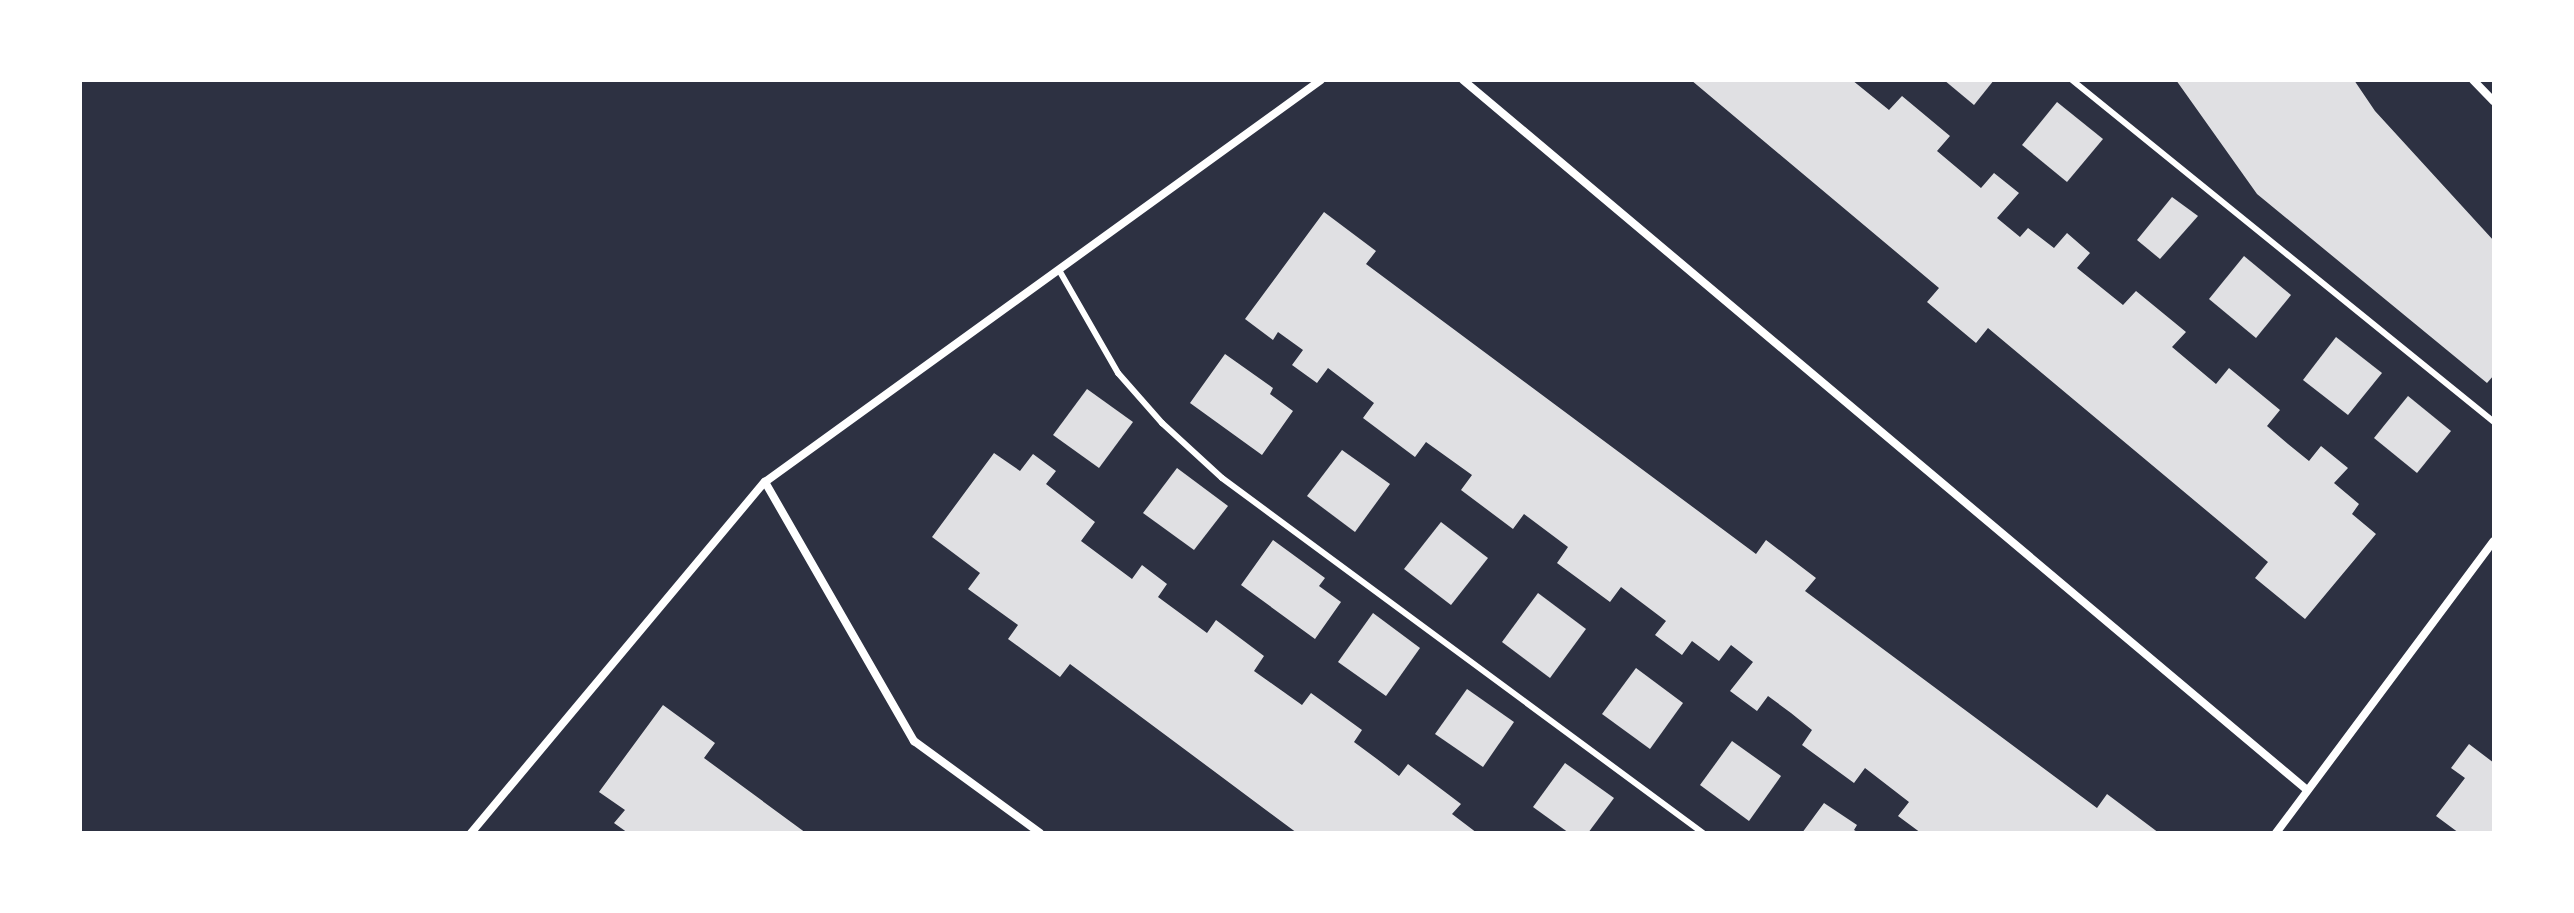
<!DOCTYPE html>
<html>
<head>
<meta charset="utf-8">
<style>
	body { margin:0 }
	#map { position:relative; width:2574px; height:913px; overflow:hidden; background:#2d3142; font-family:"Public Sans",sans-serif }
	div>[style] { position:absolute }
	.building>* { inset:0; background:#e0e0e3 }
	.service>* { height:6px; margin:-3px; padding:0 3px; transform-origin:3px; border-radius:3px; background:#fff }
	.minor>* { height:8px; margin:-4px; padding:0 4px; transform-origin:4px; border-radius:4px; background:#fff }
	span { translate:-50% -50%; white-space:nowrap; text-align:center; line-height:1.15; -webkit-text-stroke:6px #fff; paint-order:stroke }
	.frame { position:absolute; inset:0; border:82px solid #fff; pointer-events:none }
</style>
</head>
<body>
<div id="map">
	<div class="building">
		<div style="clip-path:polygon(1691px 80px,1852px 80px,1889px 110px,1902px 96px,1950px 136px,1937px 151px,1981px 188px,1994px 173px,2019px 193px,1997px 218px,2020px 237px,2028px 228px,2054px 248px,2067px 233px,2090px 253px,2077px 268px,2123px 305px,2136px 291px,2186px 332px,2172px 347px,2216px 384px,2229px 368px,2280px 410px,2267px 426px,2288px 444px,2309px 461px,2321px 446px,2348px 468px,2334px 483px,2359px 504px,2352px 514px,2376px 534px,2305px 619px,2255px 578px,2268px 562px,1988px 328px,1976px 343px,1927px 302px,1939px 288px)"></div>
		<div style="clip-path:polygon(1944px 80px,1994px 80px,1974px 105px)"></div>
		<div style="clip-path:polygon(2176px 80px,2354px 80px,2375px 111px,2494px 241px,2494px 375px,2487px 383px,2257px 194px)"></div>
		<div style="clip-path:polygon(2057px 102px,2103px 139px,2067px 182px,2022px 145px)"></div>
		<div style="clip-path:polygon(2172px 197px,2198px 216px,2160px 259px,2137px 240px)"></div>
		<div style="clip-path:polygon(1324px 212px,1376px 251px,1366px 264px,1756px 554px,1766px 540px,1816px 578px,1805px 591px,2097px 808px,2107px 794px,2159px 833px,1921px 833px,1898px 816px,1909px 802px,1865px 768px,1854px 783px,1802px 745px,1812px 730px,1791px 713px,1768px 696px,1757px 711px,1730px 691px,1753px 662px,1731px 645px,1719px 661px,1692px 641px,1682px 655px,1655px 635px,1666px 621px,1621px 587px,1610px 602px,1557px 563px,1568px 547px,1524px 514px,1513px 529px,1461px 490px,1472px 475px,1426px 442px,1415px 457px,1363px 418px,1374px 403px,1328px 368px,1317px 383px,1292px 365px,1303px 350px,1278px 332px,1273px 340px,1245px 319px)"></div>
		<div style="clip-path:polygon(2244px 256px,2291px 295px,2256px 338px,2209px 299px)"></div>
		<div style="clip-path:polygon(2336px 337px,2382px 373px,2348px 415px,2303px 380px)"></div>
		<div style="clip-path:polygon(1225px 354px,1273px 388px,1270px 394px,1293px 411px,1262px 455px,1190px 403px)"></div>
		<div style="clip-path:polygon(1087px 389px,1133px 422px,1099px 468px,1053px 435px)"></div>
		<div style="clip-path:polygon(2408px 396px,2451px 431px,2417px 473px,2374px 438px)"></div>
		<div style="clip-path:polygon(1342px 450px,1390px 484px,1355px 532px,1307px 496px)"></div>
		<div style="clip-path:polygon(994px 453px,1020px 471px,1033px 454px,1056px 471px,1046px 484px,1095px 522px,1081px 541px,1132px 579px,1142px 565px,1167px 584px,1158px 597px,1207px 633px,1216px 620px,1264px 656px,1254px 671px,1302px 705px,1311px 693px,1362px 730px,1354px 742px,1377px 759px,1399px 776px,1408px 764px,1461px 804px,1452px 814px,1477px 833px,1297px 833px,1070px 664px,1060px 677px,1008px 639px,1018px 625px,968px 589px,980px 573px,932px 537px)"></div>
		<div style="clip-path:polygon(1177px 468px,1228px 506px,1194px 550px,1143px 513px)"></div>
		<div style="clip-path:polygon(1441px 522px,1488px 558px,1451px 605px,1404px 569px)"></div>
		<div style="clip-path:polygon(1273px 540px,1325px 578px,1319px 586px,1341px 602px,1315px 639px,1241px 585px)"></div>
		<div style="clip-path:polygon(1538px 593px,1586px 629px,1550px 678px,1502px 642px)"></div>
		<div style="clip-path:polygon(1373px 613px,1420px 648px,1386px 696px,1338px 662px)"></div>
		<div style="clip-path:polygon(1636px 668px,1683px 703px,1650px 749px,1602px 714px)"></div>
		<div style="clip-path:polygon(1467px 689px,1514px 722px,1483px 767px,1435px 734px)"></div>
		<div style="clip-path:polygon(663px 705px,715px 743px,704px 758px,806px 833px,628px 833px,614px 823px,625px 810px,599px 792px)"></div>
		<div style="clip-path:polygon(1732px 741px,1781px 776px,1749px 821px,1700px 785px)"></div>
		<div style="clip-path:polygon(2469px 744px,2494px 763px,2494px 833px,2459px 833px,2436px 816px,2465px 778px,2451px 768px)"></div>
		<div style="clip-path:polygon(1565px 763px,1614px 798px,1588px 833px,1569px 833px,1533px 807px)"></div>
		<div style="clip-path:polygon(1824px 803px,1857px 825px,1854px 830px,1859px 833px,1802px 833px)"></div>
	</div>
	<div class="service">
		<div style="left:2072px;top:80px;width:543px;rotate:39.02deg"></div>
		<div style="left:1059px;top:270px;width:119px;rotate:60.2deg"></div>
		<div style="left:1118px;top:373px;width:67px;rotate:48.7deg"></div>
		<div style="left:1162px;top:423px;width:81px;rotate:42.5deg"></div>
		<div style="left:1222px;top:478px;width:598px;rotate:36.43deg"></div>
	</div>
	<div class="minor">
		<div style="left:1463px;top:80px;width:1103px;rotate:40.07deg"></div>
		<div style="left:2473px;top:80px;width:30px;rotate:46deg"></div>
		<div style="left:765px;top:482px;width:299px;rotate:60.1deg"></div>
		<div style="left:914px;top:741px;width:156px;rotate:36.1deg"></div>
		<div style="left:471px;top:833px;width:458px;rotate:-50.1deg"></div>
		<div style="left:765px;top:482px;width:686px;rotate:-35.87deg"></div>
		<div style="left:2276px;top:833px;width:364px;rotate:-53.3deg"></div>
	</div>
	<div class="frame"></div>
</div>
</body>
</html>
